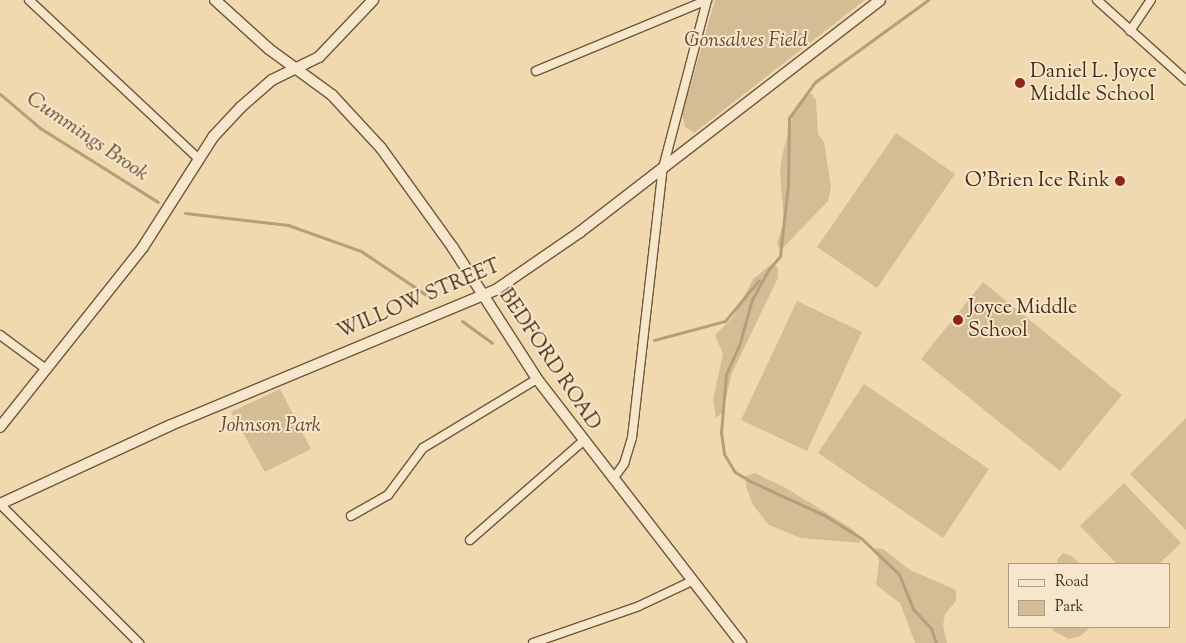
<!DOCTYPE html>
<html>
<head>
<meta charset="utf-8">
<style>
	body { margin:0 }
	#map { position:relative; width:1186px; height:643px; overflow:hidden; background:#f1d9af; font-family:"Sorts Mill Goudy",serif }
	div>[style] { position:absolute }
	.green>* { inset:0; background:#d4bc94 }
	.stream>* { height:3px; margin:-1.5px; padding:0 1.5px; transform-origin:1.5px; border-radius:1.5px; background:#b79e7a }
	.roads { filter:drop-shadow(1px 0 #71573a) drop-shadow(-1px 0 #71573a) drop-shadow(0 1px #71573a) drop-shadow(0 -1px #71573a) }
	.minor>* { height:8px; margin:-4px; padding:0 4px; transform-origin:4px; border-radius:4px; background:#f6e6cb }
	.tertiary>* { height:10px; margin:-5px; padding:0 5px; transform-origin:5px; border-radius:5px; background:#f6e6cb }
	.dots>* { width:14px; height:14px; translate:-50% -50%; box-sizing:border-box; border:2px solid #f6e6cb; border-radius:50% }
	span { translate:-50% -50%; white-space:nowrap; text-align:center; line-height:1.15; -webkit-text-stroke:4px #f6e6cb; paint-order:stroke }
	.park-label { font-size:20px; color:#62492d; font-style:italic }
	.poi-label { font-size:20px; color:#462c13 }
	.left { translate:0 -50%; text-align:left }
	.right { translate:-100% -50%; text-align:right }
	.street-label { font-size:20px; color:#462c13 }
	.water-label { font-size:21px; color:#62482d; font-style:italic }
	.legend { position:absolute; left:1008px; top:563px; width:162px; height:65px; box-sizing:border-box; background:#f6e6cb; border:1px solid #b09c81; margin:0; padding:6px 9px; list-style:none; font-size:15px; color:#462c13 }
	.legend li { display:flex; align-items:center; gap:10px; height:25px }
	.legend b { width:25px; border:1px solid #b09c81 }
</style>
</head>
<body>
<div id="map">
	<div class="green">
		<div style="clip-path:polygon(715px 0,865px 0,694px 133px,685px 127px,682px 115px)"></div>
		<div style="clip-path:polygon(811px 93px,816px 100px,818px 134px,824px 142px,831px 187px,828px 201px,780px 251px,777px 243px,784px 221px,780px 173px,782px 156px,795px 108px)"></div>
		<div style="clip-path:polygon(896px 133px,955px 174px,877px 288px,817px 247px)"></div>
		<div style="clip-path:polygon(773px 263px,778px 268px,778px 278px,732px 373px,722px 413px,716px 418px,713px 400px,723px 354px,715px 335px,733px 317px,753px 279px)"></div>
		<div style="clip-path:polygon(983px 282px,1122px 395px,1060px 471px,921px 359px)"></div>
		<div style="clip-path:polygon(797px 301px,862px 332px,807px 451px,741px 420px)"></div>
		<div style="clip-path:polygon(864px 384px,989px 469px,943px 538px,818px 453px)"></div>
		<div style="clip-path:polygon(280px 389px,311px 449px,265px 472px,231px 412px)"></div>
		<div style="clip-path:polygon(1186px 418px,1186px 530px,1130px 474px)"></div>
		<div style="clip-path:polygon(755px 473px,786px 488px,851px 528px,858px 535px,861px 543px,801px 538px,769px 525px,753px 505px,746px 486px,745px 476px)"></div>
		<div style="clip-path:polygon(1124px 483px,1181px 543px,1159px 564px,1117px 564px,1080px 526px)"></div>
		<div style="clip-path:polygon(875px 548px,883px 549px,910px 570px,956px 590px,956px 601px,945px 614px,943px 626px,947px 643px,915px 643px,900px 603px,876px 585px,879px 561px)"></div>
		<div style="clip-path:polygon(1063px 553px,1073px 557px,1080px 564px,1058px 564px,1057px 560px)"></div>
		<div style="clip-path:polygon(1052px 627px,1091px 627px,1080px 636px,1069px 639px,1053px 631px)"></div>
	</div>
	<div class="stream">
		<div style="left:0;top:94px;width:52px;rotate:40.4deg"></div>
		<div style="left:40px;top:128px;width:139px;rotate:32.1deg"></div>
		<div style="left:185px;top:213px;width:104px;rotate:6.6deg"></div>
		<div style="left:288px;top:225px;width:77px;rotate:19.6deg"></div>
		<div style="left:361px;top:251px;width:81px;rotate:33.9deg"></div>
		<div style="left:770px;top:267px;width:37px;rotate:119deg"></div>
		<div style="left:752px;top:299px;width:46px;rotate:105.3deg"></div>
		<div style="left:740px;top:343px;width:34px;rotate:114deg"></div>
		<div style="left:726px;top:374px;width:58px;rotate:94.9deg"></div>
		<div style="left:721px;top:432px;width:22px;rotate:82deg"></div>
		<div style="left:724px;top:454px;width:21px;rotate:59deg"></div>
		<div style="left:735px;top:472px;width:17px;rotate:31deg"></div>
		<div style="left:750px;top:481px;width:81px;rotate:24.7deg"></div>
		<div style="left:824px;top:515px;width:44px;rotate:31.9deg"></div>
		<div style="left:861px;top:538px;width:52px;rotate:43.5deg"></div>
		<div style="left:899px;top:574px;width:38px;rotate:68deg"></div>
		<div style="left:913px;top:609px;width:26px;rotate:47deg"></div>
		<div style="left:931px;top:628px;width:16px;rotate:72deg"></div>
		<div style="left:770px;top:268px;width:16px;rotate:-50deg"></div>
		<div style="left:780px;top:256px;width:71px;rotate:-83.6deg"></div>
		<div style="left:788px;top:185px;width:67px;rotate:-89.1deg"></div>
		<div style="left:789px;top:118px;width:44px;rotate:-54.2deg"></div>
		<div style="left:815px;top:82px;width:140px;rotate:-36deg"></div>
		<div style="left:462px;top:321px;width:37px;rotate:36deg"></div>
		<div style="left:654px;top:340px;width:73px;rotate:-15deg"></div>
		<div style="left:725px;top:321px;width:53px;rotate:-50.3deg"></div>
	</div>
	<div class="roads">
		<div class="minor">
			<div style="left:29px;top:0;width:231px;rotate:43.1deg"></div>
			<div style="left:1097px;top:0;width:120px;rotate:42deg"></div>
			<div style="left:1130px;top:31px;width:37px;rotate:-56deg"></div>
			<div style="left:536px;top:71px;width:185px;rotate:-22.5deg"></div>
			<div style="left:0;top:335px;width:57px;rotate:36.5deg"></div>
			<div style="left:613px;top:479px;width:19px;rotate:-54deg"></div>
			<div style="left:624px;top:464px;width:27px;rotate:-73deg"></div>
			<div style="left:632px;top:438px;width:272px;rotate:-83.5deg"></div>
			<div style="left:663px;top:168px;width:174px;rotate:-75.3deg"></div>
			<div style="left:0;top:504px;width:197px;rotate:45deg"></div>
			<div style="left:351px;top:516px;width:43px;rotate:-29.6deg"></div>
			<div style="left:388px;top:495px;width:59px;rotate:-53.3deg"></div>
			<div style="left:423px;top:448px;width:133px;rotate:-31.2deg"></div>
			<div style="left:470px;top:540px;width:150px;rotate:-41.2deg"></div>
			<div style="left:533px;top:643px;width:112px;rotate:-19.2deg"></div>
			<div style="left:639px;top:606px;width:59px;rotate:-25.3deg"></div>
		</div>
		<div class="tertiary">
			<div style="left:215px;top:0;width:73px;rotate:42.2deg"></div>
			<div style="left:269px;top:49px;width:78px;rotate:36.1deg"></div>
			<div style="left:332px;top:95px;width:72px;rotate:47.2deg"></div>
			<div style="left:381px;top:148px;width:123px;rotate:54.2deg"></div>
			<div style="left:453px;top:248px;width:156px;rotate:57.3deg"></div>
			<div style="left:537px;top:379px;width:334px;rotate:52.3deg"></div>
			<div style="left:0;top:427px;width:230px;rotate:-51.5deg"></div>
			<div style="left:143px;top:247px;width:130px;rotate:-57.5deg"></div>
			<div style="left:213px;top:137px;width:41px;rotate:-47deg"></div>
			<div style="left:241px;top:107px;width:41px;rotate:-41.1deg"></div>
			<div style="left:272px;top:80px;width:52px;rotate:-26.1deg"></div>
			<div style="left:319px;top:57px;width:79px;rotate:-46.5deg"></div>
			<div style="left:0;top:504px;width:188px;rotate:-24.8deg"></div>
			<div style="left:171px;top:425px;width:353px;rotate:-22.6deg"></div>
			<div style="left:497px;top:289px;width:101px;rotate:-34.5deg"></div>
			<div style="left:580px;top:232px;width:379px;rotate:-37.7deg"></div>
		</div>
	</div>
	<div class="dots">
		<div style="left:1020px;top:83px;background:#8f2418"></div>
		<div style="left:1120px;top:181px;background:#8f2418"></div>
		<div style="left:958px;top:320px;background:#8f2418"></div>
	</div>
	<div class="park-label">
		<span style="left:746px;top:41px">Gonsalves Field</span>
		<span style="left:270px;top:426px">Johnson Park</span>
	</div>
	<div class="poi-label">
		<span class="left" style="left:1030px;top:84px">Daniel L. Joyce<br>Middle School</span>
		<span class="right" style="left:1110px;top:181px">O'Brien Ice Rink</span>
		<span class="left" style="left:968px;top:320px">Joyce Middle<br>School</span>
	</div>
	<div class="street-label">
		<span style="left:419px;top:300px;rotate:-23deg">WILLOW STREET</span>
		<span style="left:549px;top:360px;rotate:56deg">BEDFORD ROAD</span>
	</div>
	<div class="water-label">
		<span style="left:87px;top:137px;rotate:34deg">Cummings Brook</span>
	</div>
	<ul class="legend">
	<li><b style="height:6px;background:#f6e6cb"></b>Road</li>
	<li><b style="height:14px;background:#d4bc94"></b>Park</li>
	</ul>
</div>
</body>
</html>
